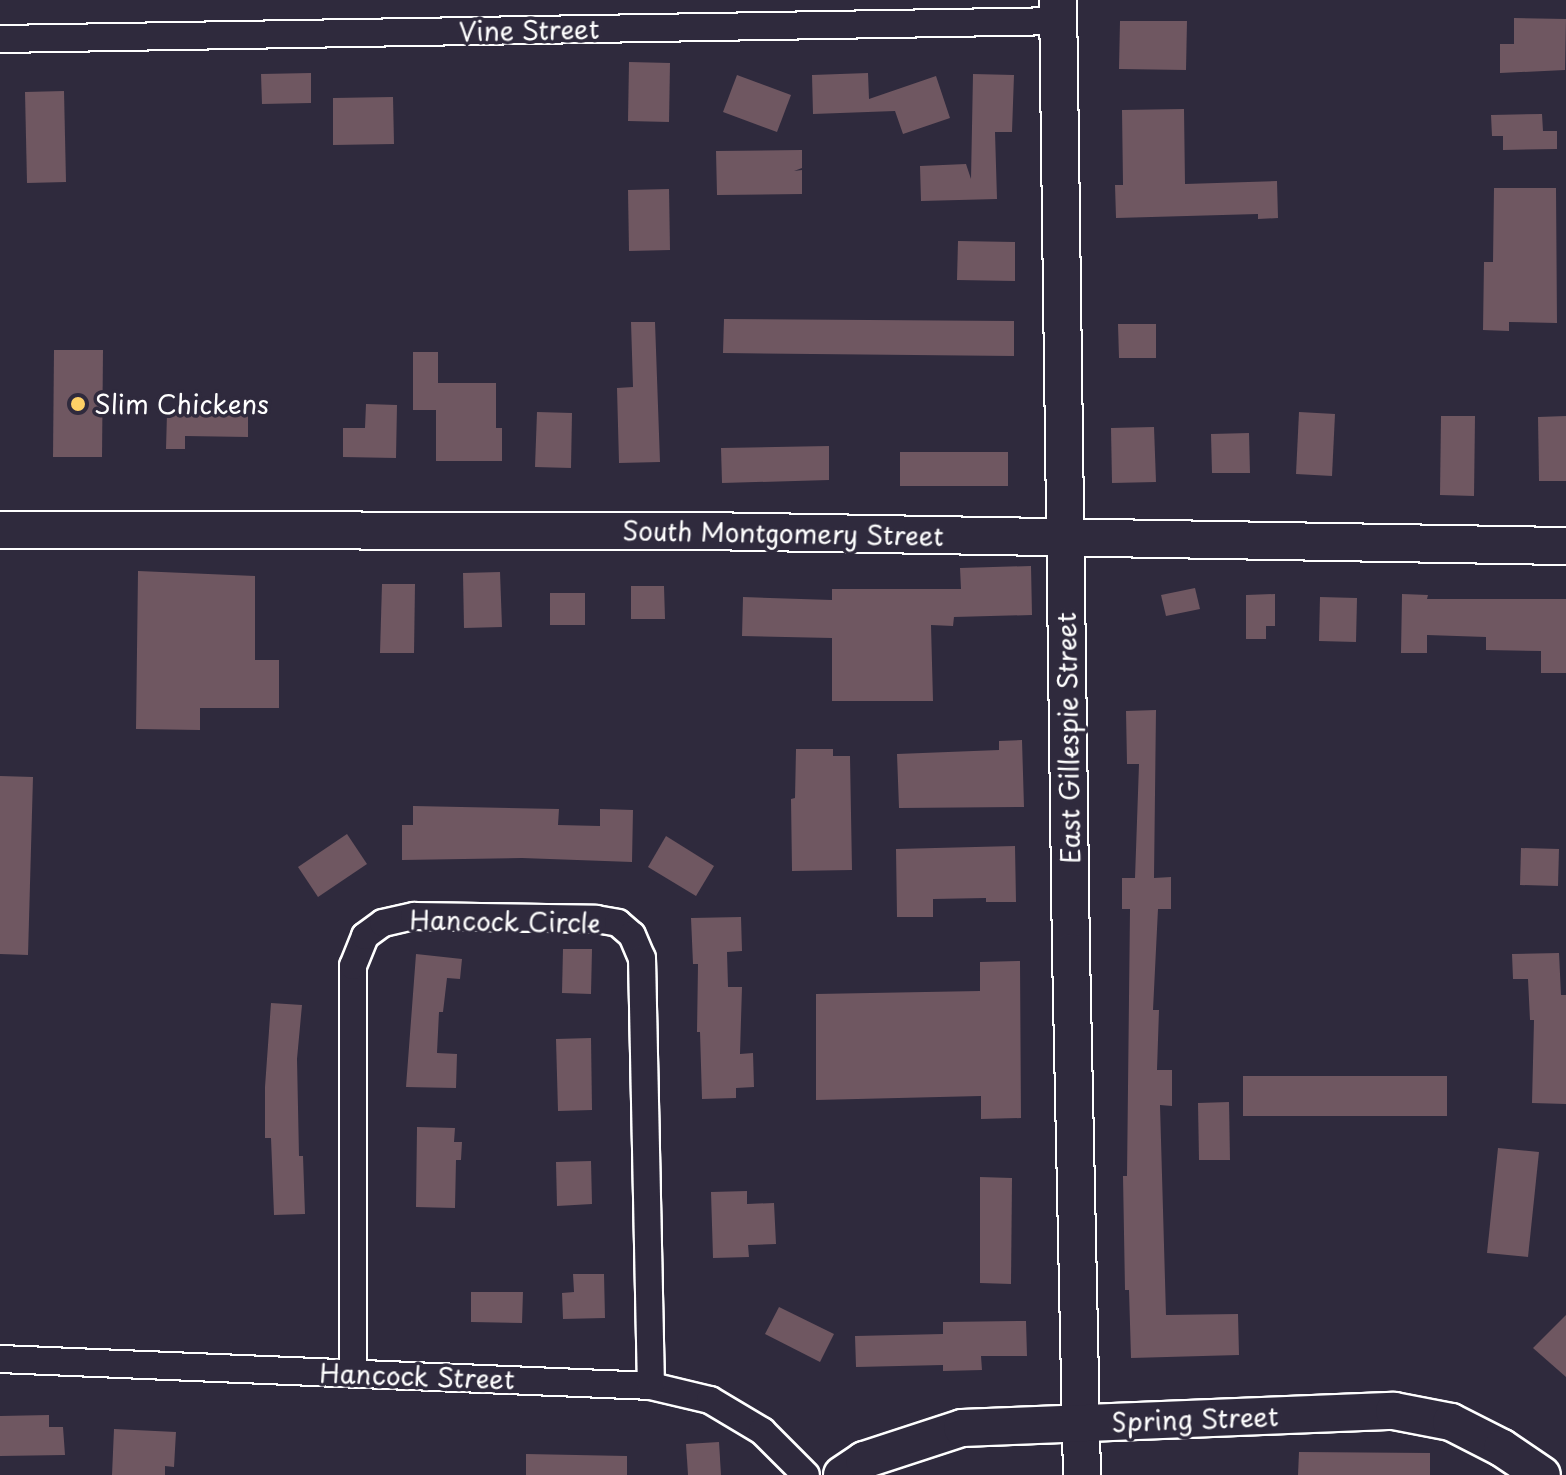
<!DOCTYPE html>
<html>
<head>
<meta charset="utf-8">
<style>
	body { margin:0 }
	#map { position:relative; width:1566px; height:1475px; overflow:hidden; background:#2f2a3d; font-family:"Playpen Sans",sans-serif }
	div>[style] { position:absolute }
	.building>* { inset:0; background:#6f5761 }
	.roads { filter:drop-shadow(2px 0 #fff) drop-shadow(-2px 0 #fff) drop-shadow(0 2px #fff) drop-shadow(0 -2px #fff) }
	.street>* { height:26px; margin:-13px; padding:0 13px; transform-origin:13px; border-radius:13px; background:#2f2a3d }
	.secondary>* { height:36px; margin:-18px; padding:0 18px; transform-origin:18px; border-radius:18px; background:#2f2a3d }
	.dots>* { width:22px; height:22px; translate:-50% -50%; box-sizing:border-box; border:4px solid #2f2a3d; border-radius:50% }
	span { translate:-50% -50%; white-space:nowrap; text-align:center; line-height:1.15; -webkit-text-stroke:7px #2f2a3d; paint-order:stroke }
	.street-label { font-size:26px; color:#fff }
	.poi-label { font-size:26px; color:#fff }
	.left { translate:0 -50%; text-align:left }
</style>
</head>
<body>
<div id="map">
	<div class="building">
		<div style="clip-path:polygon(1514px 18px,1566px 19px,1565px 70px,1500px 73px,1500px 44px,1514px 44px)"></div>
		<div style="clip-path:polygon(1120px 21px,1187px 21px,1186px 70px,1119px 69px)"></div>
		<div style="clip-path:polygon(629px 62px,670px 63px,669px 122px,628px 121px)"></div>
		<div style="clip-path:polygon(311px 73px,311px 103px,262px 104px,261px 74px)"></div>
		<div style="clip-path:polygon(868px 73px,869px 99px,936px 76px,950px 118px,903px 134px,895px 111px,813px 114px,812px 75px)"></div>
		<div style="clip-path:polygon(973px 74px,1014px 75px,1012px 132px,995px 132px,997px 199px,921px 201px,920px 166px,966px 164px,971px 179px)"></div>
		<div style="clip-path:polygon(737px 75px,791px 95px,777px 132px,723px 112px)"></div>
		<div style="clip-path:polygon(64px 91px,66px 182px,27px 183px,25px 92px)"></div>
		<div style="clip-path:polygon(393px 97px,394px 144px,333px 145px,333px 98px)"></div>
		<div style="clip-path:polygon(1184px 109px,1185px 184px,1277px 181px,1278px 218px,1258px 219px,1258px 214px,1116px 218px,1115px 185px,1123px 185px,1122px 110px)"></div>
		<div style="clip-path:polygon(1542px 114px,1543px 131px,1557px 131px,1557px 149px,1503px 150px,1503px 136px,1492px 136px,1491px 115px)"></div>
		<div style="clip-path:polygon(802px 150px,802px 168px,794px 171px,802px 170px,802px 194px,717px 195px,716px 151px)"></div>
		<div style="clip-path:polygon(1494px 188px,1556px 188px,1557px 323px,1509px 322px,1509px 331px,1483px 330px,1484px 262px,1493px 262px)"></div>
		<div style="clip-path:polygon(669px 189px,670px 250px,629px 251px,628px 190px)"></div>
		<div style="clip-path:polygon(958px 241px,1015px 242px,1015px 281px,957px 280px)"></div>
		<div style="clip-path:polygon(724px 319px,1014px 321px,1014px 356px,723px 353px)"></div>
		<div style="clip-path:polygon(631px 322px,655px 322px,660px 462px,619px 463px,617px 388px,633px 387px)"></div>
		<div style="clip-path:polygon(1118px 324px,1156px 324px,1156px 358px,1119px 358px)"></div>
		<div style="clip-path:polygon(54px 350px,103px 350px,102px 457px,53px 457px)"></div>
		<div style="clip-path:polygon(413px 352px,438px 352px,438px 383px,496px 383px,496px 428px,502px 428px,502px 461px,436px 461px,436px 410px,413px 410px)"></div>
		<div style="clip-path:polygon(366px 404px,397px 405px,396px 458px,343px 457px,343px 428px,365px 428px)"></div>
		<div style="clip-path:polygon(537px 412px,572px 413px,571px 468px,535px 467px)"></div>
		<div style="clip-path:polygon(1299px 412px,1335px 414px,1332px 476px,1296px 474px)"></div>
		<div style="clip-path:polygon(167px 413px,248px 414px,248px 437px,185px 436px,185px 449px,166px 449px)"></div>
		<div style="clip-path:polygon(1441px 416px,1475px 416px,1474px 496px,1440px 495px)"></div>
		<div style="clip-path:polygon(1566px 416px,1566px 481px,1539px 481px,1538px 417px)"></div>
		<div style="clip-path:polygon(1154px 427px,1156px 482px,1112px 483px,1111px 428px)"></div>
		<div style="clip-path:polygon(1249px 433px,1250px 473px,1212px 473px,1211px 434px)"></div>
		<div style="clip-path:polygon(829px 446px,829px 480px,722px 483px,721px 448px)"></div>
		<div style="clip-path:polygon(900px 452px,1008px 452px,1008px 486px,900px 486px)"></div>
		<div style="clip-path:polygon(1031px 566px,1032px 615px,954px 617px,953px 626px,931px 625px,933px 701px,832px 701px,832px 638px,742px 636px,743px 597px,832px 600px,832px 589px,961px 589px,960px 568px)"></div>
		<div style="clip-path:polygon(138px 571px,255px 576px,255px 660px,279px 660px,279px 708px,200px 708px,200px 730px,136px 729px)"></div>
		<div style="clip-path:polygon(500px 572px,502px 627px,464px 628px,463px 573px)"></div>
		<div style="clip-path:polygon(382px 584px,415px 584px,414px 653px,380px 653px)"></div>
		<div style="clip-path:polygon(631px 586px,664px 586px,665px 619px,631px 619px)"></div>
		<div style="clip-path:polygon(1195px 588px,1200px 609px,1166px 616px,1161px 595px)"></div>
		<div style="clip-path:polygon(550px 593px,585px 593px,585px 625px,550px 625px)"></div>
		<div style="clip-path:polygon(1275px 594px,1275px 626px,1266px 626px,1266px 639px,1246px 639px,1246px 595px)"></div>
		<div style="clip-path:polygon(1402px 594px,1428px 595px,1427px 599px,1566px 599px,1566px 673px,1541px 673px,1541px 651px,1486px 650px,1486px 637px,1427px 635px,1427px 653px,1401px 653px)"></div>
		<div style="clip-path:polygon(1320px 597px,1357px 598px,1356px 642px,1319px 641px)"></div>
		<div style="clip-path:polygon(1156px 710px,1154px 878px,1171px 877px,1171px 909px,1158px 909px,1153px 1010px,1159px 1010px,1157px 1070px,1172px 1070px,1172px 1106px,1160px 1105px,1166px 1315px,1238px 1314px,1239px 1355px,1131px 1358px,1129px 1290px,1125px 1290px,1123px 1176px,1127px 1176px,1130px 909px,1122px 909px,1122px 878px,1135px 878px,1139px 764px,1127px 764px,1126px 711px)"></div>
		<div style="clip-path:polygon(1022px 740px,1024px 807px,899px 808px,897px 754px,999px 750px,999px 741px)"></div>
		<div style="clip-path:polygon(796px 749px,833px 749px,833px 756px,850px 756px,852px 870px,792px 871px,791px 799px,795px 798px)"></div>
		<div style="clip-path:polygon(0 776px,33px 777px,28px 955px,0 954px)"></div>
		<div style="clip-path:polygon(413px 806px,559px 809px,558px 825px,600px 826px,600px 809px,633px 810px,632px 862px,522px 858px,402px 860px,402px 825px,413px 825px)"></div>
		<div style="clip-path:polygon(347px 834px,367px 864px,318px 897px,298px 867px)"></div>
		<div style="clip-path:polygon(666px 836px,714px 866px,696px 896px,648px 867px)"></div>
		<div style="clip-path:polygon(1015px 846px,1016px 902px,986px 902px,986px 898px,933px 899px,933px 917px,897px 917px,896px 849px)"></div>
		<div style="clip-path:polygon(1521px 848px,1559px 849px,1558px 886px,1520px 885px)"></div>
		<div style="clip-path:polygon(741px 917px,742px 951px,727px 952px,728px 987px,742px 987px,740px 1054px,753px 1053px,754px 1087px,736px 1088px,736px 1098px,702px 1099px,700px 1032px,697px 1032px,698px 964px,693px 964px,691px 918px)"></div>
		<div style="clip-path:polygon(563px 949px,592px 949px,591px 994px,562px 993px)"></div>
		<div style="clip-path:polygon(1559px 953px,1561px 995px,1566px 995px,1566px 1104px,1532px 1103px,1534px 1020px,1530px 1020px,1528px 979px,1513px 979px,1512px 954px)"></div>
		<div style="clip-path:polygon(416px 954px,462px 959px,460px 979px,447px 978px,443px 1012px,439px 1012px,437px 1053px,457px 1054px,456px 1088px,406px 1087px)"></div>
		<div style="clip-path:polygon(1020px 961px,1021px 1118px,981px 1119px,981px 1096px,816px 1100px,816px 994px,980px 991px,980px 962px)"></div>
		<div style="clip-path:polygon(271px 1003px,302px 1005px,297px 1059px,299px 1156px,303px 1156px,305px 1214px,274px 1215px,271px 1138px,265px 1138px,265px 1087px)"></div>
		<div style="clip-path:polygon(591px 1038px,592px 1110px,558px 1111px,556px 1039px)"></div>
		<div style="clip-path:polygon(1243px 1076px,1447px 1076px,1447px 1116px,1243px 1116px)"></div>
		<div style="clip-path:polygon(1229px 1102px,1230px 1160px,1199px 1160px,1198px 1103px)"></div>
		<div style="clip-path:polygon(417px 1127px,455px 1128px,454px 1142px,462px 1142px,461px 1160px,456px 1160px,455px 1208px,416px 1207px)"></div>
		<div style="clip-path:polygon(1498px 1148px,1539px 1152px,1528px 1257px,1487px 1253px)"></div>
		<div style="clip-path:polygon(591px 1161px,592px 1204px,557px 1206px,556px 1162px)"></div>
		<div style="clip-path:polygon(980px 1177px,1012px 1178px,1011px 1284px,980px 1283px)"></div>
		<div style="clip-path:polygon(747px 1191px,747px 1204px,774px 1203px,776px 1244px,748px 1245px,749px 1257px,713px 1258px,711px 1192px)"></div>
		<div style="clip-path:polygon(573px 1274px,604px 1274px,605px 1318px,563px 1319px,562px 1293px,574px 1292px)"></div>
		<div style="clip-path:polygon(471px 1292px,523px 1292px,522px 1323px,471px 1322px)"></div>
		<div style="clip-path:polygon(779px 1307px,834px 1334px,820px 1362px,765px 1334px)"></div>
		<div style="clip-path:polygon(1566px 1315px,1566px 1377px,1533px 1348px)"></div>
		<div style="clip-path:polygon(1026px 1321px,1027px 1356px,981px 1356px,982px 1370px,943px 1371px,943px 1365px,856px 1367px,855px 1336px,943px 1334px,943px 1322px)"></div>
		<div style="clip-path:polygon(49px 1415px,49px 1427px,63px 1427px,65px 1455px,0 1456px,0 1416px)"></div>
		<div style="clip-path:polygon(114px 1429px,176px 1432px,174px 1467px,165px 1466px,165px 1475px,112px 1475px)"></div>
		<div style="clip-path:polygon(719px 1442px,721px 1475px,688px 1475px,686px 1444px)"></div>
		<div style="clip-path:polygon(1299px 1452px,1430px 1453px,1430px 1475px,1298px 1475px)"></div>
		<div style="clip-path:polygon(526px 1454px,627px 1456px,627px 1475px,526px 1475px)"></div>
	</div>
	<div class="roads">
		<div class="street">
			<div style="left:0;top:39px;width:1058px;rotate:-0.97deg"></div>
			<div style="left:0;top:1359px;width:652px;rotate:2.37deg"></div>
			<div style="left:651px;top:1386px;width:61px;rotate:13.3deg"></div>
			<div style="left:710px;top:1400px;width:61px;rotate:30.8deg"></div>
			<div style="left:762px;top:1431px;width:62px;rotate:45deg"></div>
			<div style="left:353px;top:1373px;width:407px;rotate:-90deg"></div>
			<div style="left:353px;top:966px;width:32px;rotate:-68deg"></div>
			<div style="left:365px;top:936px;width:22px;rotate:-36deg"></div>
			<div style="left:383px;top:923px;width:32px;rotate:-13deg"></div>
			<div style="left:414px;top:916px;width:182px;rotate:0.9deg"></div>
			<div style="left:596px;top:919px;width:22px;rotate:10deg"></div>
			<div style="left:618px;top:923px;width:18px;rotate:41deg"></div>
			<div style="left:632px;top:935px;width:25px;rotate:67deg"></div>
			<div style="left:642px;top:958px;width:428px;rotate:88.8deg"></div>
		</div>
		<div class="secondary">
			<div style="left:1058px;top:0;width:952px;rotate:89.22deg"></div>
			<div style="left:1071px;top:952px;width:523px;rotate:88.8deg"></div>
			<div style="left:0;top:530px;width:703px;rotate:0.08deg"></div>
			<div style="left:703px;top:531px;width:863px;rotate:1deg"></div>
			<div style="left:842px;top:1475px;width:27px;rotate:-34deg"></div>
			<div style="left:864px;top:1460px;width:103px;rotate:-18.1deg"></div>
			<div style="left:962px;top:1428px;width:432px;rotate:-2.3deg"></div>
			<div style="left:1394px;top:1411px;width:58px;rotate:10.9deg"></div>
			<div style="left:1451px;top:1422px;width:57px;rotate:27deg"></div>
			<div style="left:1502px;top:1448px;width:48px;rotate:34deg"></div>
		</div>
	</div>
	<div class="dots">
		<div style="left:78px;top:404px;background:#ffd166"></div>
	</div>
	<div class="street-label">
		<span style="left:529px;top:30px;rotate:-1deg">Vine Street</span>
		<span style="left:783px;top:533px;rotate:1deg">South Montgomery Street</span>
		<span style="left:1068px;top:738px;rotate:-91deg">East Gillespie Street</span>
		<span style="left:505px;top:921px;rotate:1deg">Hancock Circle</span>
		<span style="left:417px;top:1376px;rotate:2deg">Hancock Street</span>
		<span style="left:1195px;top:1419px;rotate:-2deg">Spring Street</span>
	</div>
	<div class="poi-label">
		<span class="left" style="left:94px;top:404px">Slim Chickens</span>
	</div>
</div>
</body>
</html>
